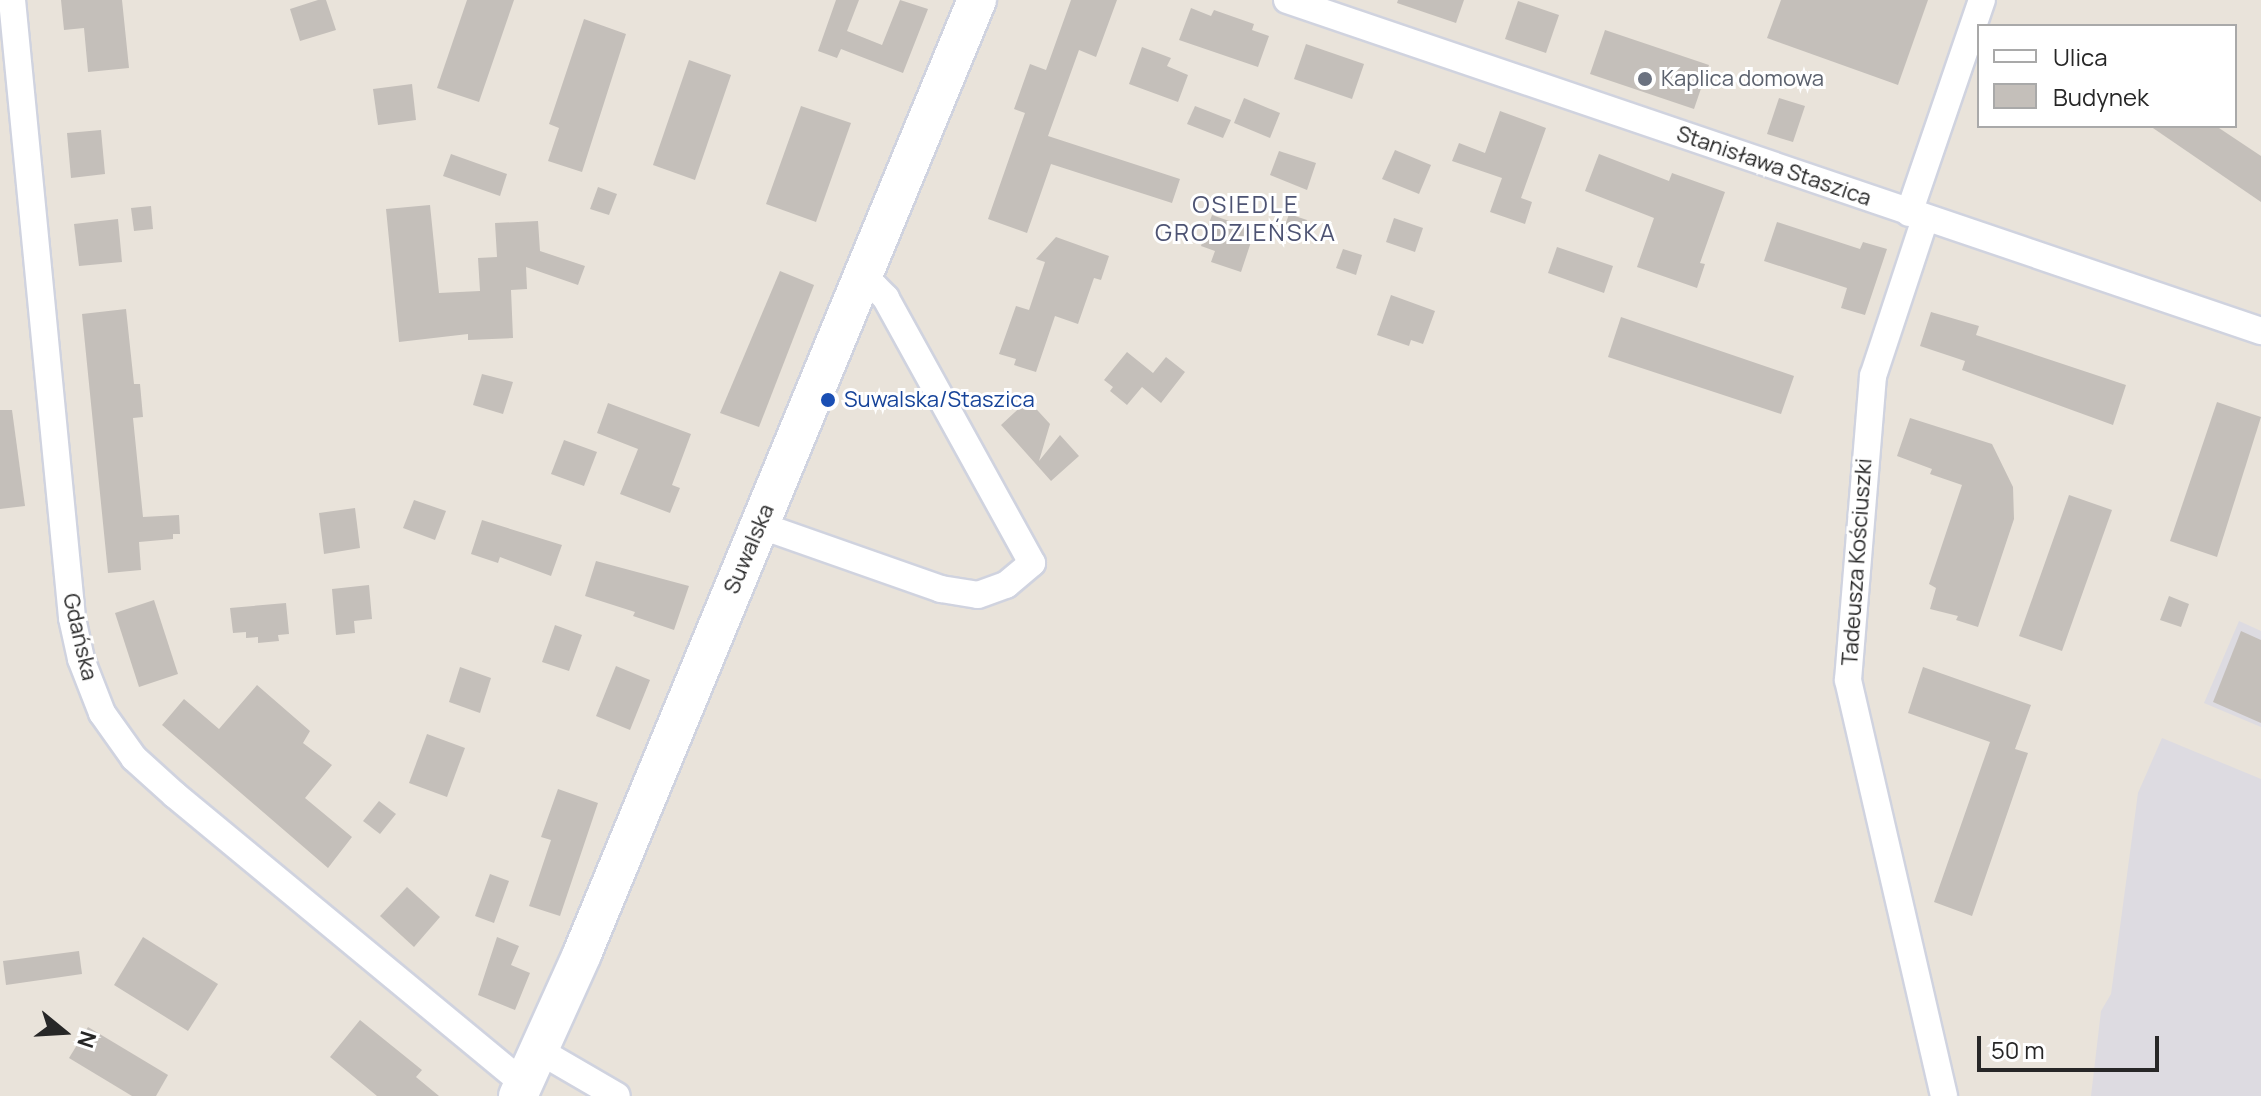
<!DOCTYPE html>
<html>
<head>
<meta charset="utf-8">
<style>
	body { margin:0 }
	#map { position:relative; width:2261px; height:1096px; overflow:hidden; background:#e9e3da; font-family:Manrope,sans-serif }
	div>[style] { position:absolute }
	.industrial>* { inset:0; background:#dddbe1 }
	.building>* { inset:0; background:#c4bfba }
	.roads { filter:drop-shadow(2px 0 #d0d3df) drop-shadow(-2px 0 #d0d3df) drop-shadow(0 2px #d0d3df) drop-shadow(0 -2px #d0d3df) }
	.street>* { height:26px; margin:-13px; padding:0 13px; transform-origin:13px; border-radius:13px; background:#fff }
	.secondary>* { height:38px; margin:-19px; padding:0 19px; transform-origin:19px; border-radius:19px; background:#fff }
	.dots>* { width:22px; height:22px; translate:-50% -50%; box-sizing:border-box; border:4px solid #fff; border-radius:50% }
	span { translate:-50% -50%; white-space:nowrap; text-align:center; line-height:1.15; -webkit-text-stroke:6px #fff; paint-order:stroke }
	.worship-label { font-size:22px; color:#5b616d }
	.left { translate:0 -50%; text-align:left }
	.street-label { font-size:22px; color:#272727 }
	.transit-label { font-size:22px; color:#164399 }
	.neighbourhood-label { font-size:24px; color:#4d5373; letter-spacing:2px }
	.legend { position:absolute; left:1977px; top:24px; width:260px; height:104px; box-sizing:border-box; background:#fff; border:2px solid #a9a9a9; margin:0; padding:10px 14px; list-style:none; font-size:24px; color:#272727 }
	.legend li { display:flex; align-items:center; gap:16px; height:40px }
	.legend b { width:40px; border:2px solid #a9a9a9 }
	.north { position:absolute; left:24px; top:992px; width:80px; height:80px; -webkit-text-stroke:6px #fff; paint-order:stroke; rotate:108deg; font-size:22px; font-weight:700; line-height:32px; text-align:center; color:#272727 }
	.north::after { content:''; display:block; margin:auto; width:28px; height:36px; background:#272727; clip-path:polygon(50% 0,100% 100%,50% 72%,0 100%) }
	.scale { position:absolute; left:1977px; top:1036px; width:182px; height:36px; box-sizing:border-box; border:4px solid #272727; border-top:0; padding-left:10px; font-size:24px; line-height:28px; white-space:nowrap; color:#272727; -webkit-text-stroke:6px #fff; paint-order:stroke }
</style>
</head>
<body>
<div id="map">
	<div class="industrial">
		<div style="clip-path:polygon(2239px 621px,2261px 631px,2261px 727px,2204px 703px)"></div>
		<div style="clip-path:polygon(2162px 738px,2261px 779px,2261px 1096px,2091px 1096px,2101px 1011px,2111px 994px,2138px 793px)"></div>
	</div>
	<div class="building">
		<div style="clip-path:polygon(61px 0,122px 0,129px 68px,88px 72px,84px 28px,64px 30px)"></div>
		<div style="clip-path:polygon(318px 0,326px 0,336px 30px,300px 41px,290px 9px)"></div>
		<div style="clip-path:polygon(467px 0,514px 0,479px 102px,437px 88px)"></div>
		<div style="clip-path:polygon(836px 0,859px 0,847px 31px,882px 45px,900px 0,928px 9px,903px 73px,841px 49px,837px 58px,818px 51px)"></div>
		<div style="clip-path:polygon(1071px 0,1117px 0,1096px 57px,1079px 50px,1048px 136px,1180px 179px,1172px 203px,1051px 164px,1027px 233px,988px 219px,1025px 113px,1014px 109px,1030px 64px,1046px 70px)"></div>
		<div style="clip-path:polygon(1398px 0,1464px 0,1456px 23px,1397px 3px)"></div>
		<div style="clip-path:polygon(1781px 0,1928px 0,1898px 85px,1767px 38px)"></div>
		<div style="clip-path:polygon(1518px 1px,1559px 15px,1546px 53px,1505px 39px)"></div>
		<div style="clip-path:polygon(1191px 8px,1211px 16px,1214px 10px,1254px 24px,1252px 30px,1269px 36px,1258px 67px,1179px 40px)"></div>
		<div style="clip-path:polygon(584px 19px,626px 34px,582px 172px,548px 161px,559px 128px,549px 124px)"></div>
		<div style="clip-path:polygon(1605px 30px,1709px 65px,1694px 109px,1590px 74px)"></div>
		<div style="clip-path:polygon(1306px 44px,1364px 64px,1352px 99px,1294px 79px)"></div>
		<div style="clip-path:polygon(1142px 47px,1171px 58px,1167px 66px,1188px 75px,1178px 102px,1129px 84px)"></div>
		<div style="clip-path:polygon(689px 60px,731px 75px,695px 180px,653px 165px)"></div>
		<div style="clip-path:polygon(412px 84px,416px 120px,378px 125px,373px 89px)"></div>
		<div style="clip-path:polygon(1244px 98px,1280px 113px,1270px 138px,1234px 123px)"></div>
		<div style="clip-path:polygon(1779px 98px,1805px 106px,1793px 142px,1767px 134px)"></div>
		<div style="clip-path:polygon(801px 106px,851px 123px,816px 222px,766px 204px)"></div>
		<div style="clip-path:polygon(1195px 106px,1231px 120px,1223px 138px,1187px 124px)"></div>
		<div style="clip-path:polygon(1500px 111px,1546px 128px,1521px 198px,1532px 202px,1525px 224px,1490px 212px,1502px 178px,1452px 161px,1459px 143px,1485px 153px)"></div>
		<div style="clip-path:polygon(2150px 126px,2216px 126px,2261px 156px,2261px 202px)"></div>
		<div style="clip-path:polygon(101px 130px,105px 174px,71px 178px,67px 133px)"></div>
		<div style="clip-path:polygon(1395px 150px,1431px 165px,1419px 194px,1382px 179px)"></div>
		<div style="clip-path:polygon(1279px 151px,1316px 163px,1307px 190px,1270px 175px)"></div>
		<div style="clip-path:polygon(451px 154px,507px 174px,500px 196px,443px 176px)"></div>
		<div style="clip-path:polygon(1599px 154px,1669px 181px,1672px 173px,1725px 192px,1700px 263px,1705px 264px,1697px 288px,1637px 267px,1654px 218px,1585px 191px)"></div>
		<div style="clip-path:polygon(598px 187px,617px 194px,609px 215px,590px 209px)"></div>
		<div style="clip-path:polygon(430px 205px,439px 293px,480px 291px,478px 258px,497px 257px,495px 223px,538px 221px,540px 251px,585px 266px,578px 285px,526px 267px,527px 289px,511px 290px,513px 338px,468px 340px,468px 334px,399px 342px,386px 209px)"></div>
		<div style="clip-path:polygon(151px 206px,153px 229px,134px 231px,131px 208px)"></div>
		<div style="clip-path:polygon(1289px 214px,1307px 220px,1300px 241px,1282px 235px)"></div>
		<div style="clip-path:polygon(1212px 215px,1255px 230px,1241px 272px,1211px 262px,1215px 251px,1201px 246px)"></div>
		<div style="clip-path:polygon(1394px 218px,1423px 228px,1415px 252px,1386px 242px)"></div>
		<div style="clip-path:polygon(118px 219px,122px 262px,79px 266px,74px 224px)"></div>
		<div style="clip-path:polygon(1777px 222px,1860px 249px,1863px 242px,1887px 249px,1865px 315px,1841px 308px,1847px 288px,1764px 261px)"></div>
		<div style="clip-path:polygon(1056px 237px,1109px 256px,1101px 280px,1094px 278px,1078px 324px,1055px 316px,1036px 372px,1014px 365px,1016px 359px,999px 354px,1016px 306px,1029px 310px,1045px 262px,1036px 259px)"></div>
		<div style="clip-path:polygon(1557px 247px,1613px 266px,1604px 293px,1548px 273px)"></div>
		<div style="clip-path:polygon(1343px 249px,1362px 255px,1356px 275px,1336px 268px)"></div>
		<div style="clip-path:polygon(780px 271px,814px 285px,759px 427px,720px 413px)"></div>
		<div style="clip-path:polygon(1391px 295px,1435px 311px,1423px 344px,1411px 340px,1409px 346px,1377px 335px)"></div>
		<div style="clip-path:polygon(126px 309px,134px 384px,140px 384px,143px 417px,133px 418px,143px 517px,179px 515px,180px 534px,173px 534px,173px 539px,139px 542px,141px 570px,108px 573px,82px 314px)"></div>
		<div style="clip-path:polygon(1931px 312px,1979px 326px,1976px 335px,2126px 385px,2113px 425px,1962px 370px,1965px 361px,1920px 346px)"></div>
		<div style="clip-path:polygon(1621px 317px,1794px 376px,1781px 414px,1608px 357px)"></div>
		<div style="clip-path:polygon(1127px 352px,1153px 373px,1166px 357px,1185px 372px,1161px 403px,1142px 387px,1127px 405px,1110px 391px,1113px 387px,1104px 380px)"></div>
		<div style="clip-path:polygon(482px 374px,513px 382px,503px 414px,473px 405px)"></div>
		<div style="clip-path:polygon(1028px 400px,1050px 424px,1039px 461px,1060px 435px,1079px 456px,1051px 481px,1001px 425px)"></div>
		<div style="clip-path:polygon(2217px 402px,2261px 417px,2217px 557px,2170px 541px)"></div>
		<div style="clip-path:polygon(608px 403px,691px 434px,672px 485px,680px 488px,670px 513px,620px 494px,638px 449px,597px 433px)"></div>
		<div style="clip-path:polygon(0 410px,12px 410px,25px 506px,0 509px)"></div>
		<div style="clip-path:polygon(1910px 418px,1992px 444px,2013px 487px,2014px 519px,1978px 627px,1956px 620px,1958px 616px,1930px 609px,1936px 588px,1929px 584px,1962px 485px,1930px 474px,1932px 469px,1897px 456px)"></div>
		<div style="clip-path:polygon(564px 440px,597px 452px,584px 486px,551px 474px)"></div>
		<div style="clip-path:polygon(2069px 495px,2112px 510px,2062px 651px,2019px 636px)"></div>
		<div style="clip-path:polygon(414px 500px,446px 511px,435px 540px,403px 528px)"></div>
		<div style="clip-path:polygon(355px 508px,360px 548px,324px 554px,319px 513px)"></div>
		<div style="clip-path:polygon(482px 520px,562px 545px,551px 576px,500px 557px,498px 563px,471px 554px)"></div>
		<div style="clip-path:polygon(596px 561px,689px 586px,674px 630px,633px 616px,635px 612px,585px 596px)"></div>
		<div style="clip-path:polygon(369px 585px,372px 619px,354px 621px,355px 633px,336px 635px,332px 589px)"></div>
		<div style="clip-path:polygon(2169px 596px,2189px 604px,2181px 627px,2160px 620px)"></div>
		<div style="clip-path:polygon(154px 600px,178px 674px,139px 687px,115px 613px)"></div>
		<div style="clip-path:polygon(286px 603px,289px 634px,278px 635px,279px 641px,258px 643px,258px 637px,246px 638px,246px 632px,233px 633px,230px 608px)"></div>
		<div style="clip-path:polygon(555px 625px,582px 635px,569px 671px,542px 662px)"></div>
		<div style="clip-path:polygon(2241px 631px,2261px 640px,2261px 723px,2213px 702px)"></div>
		<div style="clip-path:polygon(616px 666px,650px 680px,630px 730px,596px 716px)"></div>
		<div style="clip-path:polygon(460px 667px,491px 678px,480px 713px,449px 702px)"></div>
		<div style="clip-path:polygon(1923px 667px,2031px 705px,2015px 749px,2028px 753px,1972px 916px,1934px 902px,1990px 742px,1908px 713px)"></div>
		<div style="clip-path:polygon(257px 685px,310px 731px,303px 743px,332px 765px,305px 798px,352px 837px,328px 868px,162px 725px,184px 699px,219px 729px)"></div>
		<div style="clip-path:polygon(427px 734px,465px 748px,447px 797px,409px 783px)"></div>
		<div style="clip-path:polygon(558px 789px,598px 803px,560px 916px,529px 906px,551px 840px,541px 837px)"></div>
		<div style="clip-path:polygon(379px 801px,396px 814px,380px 834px,363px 821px)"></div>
		<div style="clip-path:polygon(490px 874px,509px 881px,494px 923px,475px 916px)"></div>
		<div style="clip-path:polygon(407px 887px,440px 917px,414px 947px,380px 916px)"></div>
		<div style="clip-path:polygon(143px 937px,218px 984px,188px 1031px,114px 985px)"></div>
		<div style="clip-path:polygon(497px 937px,519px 946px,511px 965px,530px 973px,515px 1010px,478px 995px)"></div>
		<div style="clip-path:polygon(79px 951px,82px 974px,6px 985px,3px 961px)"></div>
		<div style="clip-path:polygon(360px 1020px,422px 1070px,416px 1077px,439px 1096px,377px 1096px,330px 1057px)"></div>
		<div style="clip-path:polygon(88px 1027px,168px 1075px,156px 1096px,132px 1096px,69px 1058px)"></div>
	</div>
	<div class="roads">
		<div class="street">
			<div style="left:12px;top:0;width:621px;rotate:84.45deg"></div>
			<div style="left:72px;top:618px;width:42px;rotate:77.6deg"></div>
			<div style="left:81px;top:659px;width:58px;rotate:68.7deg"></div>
			<div style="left:102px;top:713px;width:55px;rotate:54.6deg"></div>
			<div style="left:134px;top:758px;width:55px;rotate:42.1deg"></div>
			<div style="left:175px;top:795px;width:452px;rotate:39.6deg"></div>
			<div style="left:1287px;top:0;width:1029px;rotate:18.77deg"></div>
			<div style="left:1909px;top:213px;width:225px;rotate:-71.1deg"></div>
			<div style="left:1925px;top:219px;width:165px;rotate:108.3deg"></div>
			<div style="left:1873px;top:376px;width:305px;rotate:94.7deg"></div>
			<div style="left:1848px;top:680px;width:427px;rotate:77deg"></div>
			<div style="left:759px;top:525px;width:193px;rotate:19.4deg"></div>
			<div style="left:941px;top:589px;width:37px;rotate:9deg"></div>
			<div style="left:978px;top:595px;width:30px;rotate:-20deg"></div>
			<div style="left:1006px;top:585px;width:34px;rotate:-40deg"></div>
			<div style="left:1032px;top:563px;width:303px;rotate:-118.9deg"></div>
			<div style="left:886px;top:298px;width:16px;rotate:-135deg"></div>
			<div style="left:875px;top:287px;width:16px;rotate:-158deg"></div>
			<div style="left:538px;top:1050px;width:91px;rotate:30.2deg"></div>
		</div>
		<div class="secondary">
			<div style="left:518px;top:1096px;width:156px;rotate:-65.7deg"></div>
			<div style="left:582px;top:954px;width:1033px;rotate:-67.51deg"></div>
		</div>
	</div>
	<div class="dots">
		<div style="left:1645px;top:79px;background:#6b7280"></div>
		<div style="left:828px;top:400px;background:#1a4fb4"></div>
	</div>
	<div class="worship-label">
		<span class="left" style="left:1661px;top:79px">Kaplica domowa</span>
	</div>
	<div class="street-label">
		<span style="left:1774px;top:166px;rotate:19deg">Stanisława Staszica</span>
		<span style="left:749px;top:549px;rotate:-67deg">Suwalska</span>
		<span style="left:1857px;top:562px;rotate:-86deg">Tadeusza Kościuszki</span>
		<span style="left:80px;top:637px;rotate:77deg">Gdańska</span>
	</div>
	<div class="transit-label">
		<span class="left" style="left:844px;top:400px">Suwalska/Staszica</span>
	</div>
	<div class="neighbourhood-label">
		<span style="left:1246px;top:218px">OSIEDLE<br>GRODZIEŃSKA</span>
	</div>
	<ul class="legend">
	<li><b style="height:10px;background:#fff"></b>Ulica</li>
	<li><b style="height:22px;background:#c4bfba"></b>Budynek</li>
	</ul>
	<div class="north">N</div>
	<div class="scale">50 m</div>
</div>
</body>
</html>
